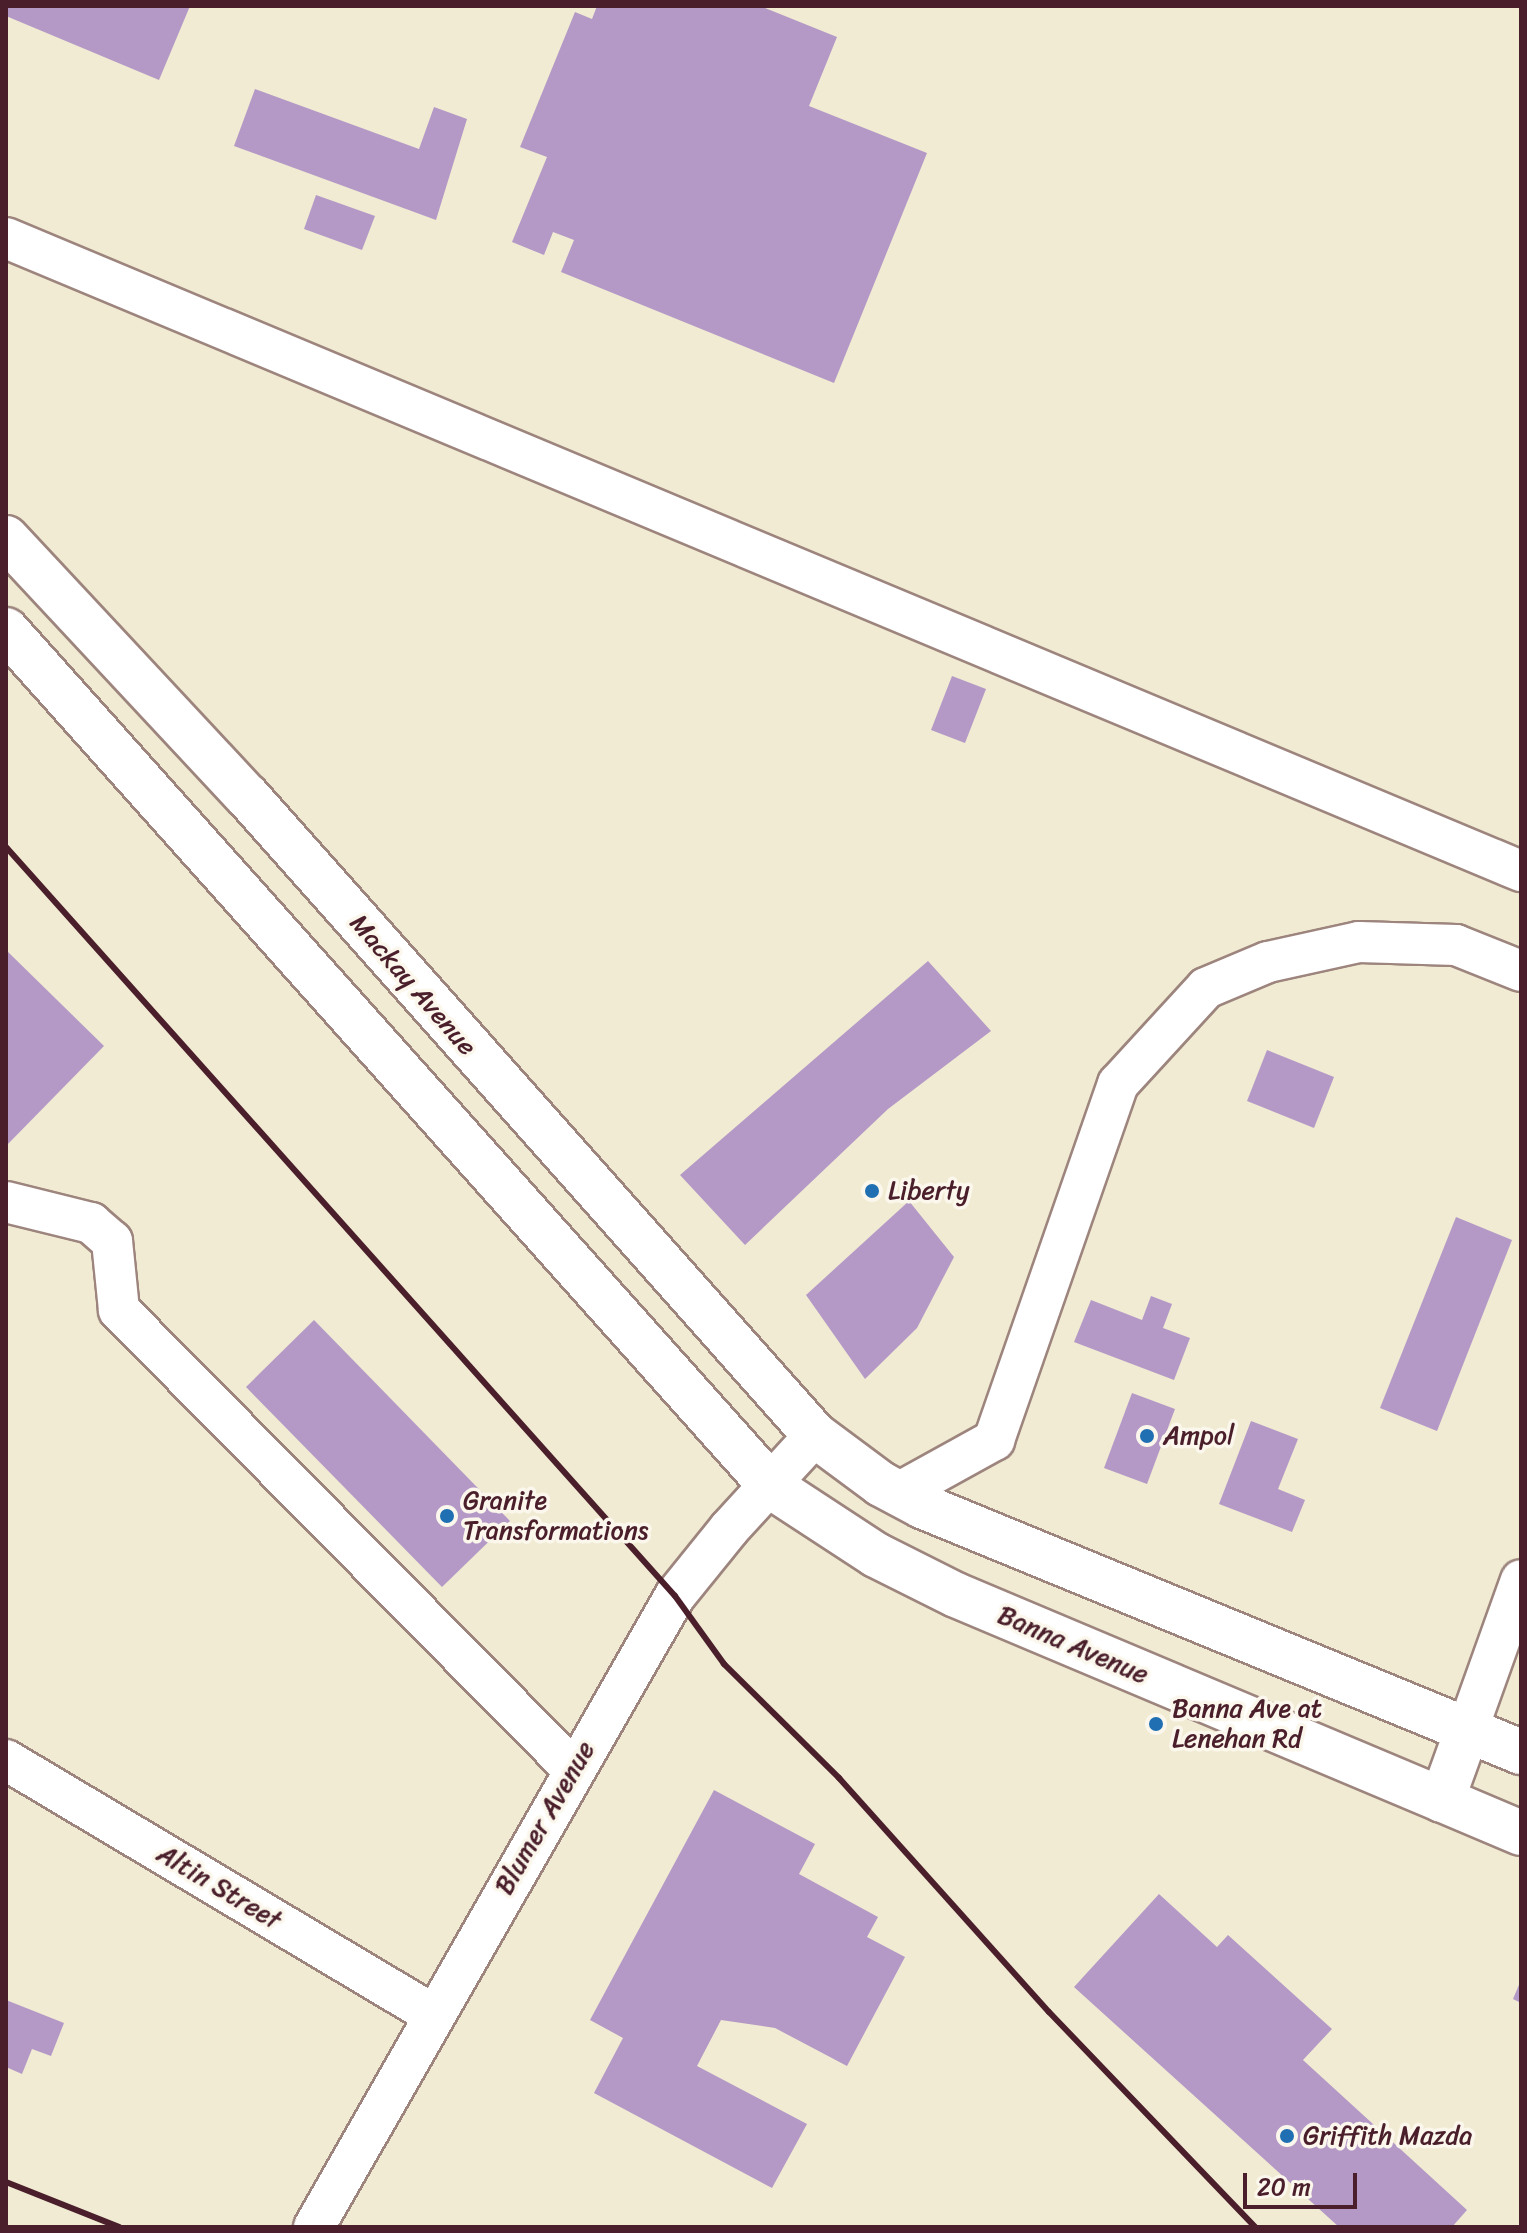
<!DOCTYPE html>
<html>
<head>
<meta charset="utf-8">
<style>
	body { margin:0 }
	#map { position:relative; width:1527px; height:2233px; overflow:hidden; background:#f0ebd2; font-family:Sriracha,sans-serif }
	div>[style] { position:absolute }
	.building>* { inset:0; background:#b499c7 }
	.roads { filter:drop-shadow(2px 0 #9d857e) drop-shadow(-2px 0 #9d857e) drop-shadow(0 2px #9d857e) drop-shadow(0 -2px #9d857e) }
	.minor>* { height:40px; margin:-20px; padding:0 20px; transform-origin:20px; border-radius:20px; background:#fff }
	.major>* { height:44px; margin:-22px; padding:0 22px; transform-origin:22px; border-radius:22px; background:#fff }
	.rail>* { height:6px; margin:-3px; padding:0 3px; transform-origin:3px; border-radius:3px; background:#4a1f2b }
	.dots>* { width:22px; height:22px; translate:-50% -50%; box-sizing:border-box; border:4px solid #fbf7ec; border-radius:50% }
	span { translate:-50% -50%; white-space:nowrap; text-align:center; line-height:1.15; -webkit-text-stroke:7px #fbf7ec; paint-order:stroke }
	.street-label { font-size:26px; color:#4a1f2b }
	.poi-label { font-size:26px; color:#4a1f2b }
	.left { translate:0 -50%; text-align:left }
	.frame { position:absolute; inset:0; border:8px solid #4a1f2b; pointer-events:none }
	.scale { position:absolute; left:1243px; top:2173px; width:114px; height:36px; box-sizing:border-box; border:4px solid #4a1f2b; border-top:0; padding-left:10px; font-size:24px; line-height:28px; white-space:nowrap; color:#4a1f2b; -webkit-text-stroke:6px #fbf7ec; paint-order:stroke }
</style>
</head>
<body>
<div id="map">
	<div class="building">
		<div style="clip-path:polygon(6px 6px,190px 6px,159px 80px,6px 16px)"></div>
		<div style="clip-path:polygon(597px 6px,760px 6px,837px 37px,809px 106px,927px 153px,834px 383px,561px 272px,574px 240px,553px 232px,544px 255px,512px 242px,547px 157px,520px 147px,575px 12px,592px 19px)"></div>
		<div style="clip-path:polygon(255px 89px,419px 149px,434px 107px,467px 119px,436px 220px,234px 146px)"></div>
		<div style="clip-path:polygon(316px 195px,375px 216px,362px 250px,304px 229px)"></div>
		<div style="clip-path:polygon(952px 676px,986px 689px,965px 743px,931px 730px)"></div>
		<div style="clip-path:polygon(6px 950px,104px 1046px,6px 1146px)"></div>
		<div style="clip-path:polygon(928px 961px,991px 1031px,888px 1109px,745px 1245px,680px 1175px)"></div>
		<div style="clip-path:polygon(1267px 1050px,1334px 1077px,1314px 1128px,1247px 1101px)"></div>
		<div style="clip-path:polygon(909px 1201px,954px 1257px,917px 1328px,865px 1379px,806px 1295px)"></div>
		<div style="clip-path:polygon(1456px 1217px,1512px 1240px,1437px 1431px,1380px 1408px)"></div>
		<div style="clip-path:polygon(1151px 1296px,1172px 1304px,1163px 1328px,1190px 1338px,1174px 1380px,1074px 1342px,1091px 1300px,1142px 1320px)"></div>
		<div style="clip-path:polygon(314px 1320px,510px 1521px,442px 1587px,246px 1387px)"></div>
		<div style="clip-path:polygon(1132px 1393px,1175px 1409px,1147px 1484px,1104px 1468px)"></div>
		<div style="clip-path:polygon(1251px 1421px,1298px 1439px,1278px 1489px,1305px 1500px,1292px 1532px,1219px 1504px)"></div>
		<div style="clip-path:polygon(714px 1790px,815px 1844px,799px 1874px,878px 1917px,867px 1937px,905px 1957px,847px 2066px,775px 2028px,721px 2020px,697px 2066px,807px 2124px,772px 2188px,594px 2093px,623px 2038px,590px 2020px)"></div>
		<div style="clip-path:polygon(1159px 1894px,1217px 1947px,1228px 1935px,1332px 2029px,1303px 2060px,1467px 2210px,1452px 2227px,1339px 2227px,1074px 1987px)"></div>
		<div style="clip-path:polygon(1521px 1980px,1521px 2003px,1513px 1999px)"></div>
		<div style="clip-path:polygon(6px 2000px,64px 2023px,51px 2056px,32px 2049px,22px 2074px,6px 2067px)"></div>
	</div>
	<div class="roads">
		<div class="minor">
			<div style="left:6px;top:238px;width:1642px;rotate:22.68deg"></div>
			<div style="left:6px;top:1202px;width:88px;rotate:13.9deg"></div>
			<div style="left:91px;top:1223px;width:28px;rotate:41deg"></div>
			<div style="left:112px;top:1241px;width:69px;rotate:84.2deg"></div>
			<div style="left:119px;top:1310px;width:646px;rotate:45.31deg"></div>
			<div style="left:898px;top:1493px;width:110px;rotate:-28.9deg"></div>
			<div style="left:994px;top:1440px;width:377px;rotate:-70.8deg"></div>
			<div style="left:1118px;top:1084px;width:130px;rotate:-47.5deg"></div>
			<div style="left:1206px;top:988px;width:67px;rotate:-22.8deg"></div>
			<div style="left:1268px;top:962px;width:93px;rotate:-12.4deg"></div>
			<div style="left:1359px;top:942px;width:97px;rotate:1.8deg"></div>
			<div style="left:1456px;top:945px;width:70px;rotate:21.8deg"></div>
			<div style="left:1467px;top:1731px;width:160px;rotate:-70.3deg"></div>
			<div style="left:6px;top:1760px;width:496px;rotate:30.8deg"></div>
			<div style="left:314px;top:2227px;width:727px;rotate:-60.23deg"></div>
			<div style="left:675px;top:1596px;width:86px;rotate:-51.1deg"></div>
			<div style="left:729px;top:1529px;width:127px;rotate:-47.5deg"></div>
		</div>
		<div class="major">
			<div style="left:6px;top:538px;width:353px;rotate:47deg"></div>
			<div style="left:247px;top:796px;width:855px;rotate:48.37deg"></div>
			<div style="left:815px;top:1435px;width:82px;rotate:36.6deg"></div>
			<div style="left:881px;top:1484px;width:47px;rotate:28.2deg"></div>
			<div style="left:922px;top:1506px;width:648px;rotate:22.33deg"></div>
			<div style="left:6px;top:630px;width:1149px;rotate:48.21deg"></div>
			<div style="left:772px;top:1487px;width:124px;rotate:33.2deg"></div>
			<div style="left:876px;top:1555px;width:89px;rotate:26.6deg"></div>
			<div style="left:956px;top:1595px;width:613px;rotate:22.84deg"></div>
			<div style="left:1442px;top:1800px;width:73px;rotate:-70.1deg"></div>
		</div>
	</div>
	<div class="rail">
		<div style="left:6px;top:847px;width:1004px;rotate:48.23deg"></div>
		<div style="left:675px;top:1596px;width:84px;rotate:54.2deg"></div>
		<div style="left:724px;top:1664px;width:162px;rotate:44.7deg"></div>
		<div style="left:839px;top:1778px;width:314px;rotate:48.1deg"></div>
		<div style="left:1049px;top:2012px;width:298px;rotate:46.2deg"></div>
		<div style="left:6px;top:2182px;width:122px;rotate:21.7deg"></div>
	</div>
	<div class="dots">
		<div style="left:872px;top:1191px;background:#1f6fb2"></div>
		<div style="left:1147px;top:1436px;background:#1f6fb2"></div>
		<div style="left:447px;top:1516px;background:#1f6fb2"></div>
		<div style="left:1156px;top:1724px;background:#1f6fb2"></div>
		<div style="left:1287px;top:2136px;background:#1f6fb2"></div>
	</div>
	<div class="street-label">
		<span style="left:413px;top:985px;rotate:49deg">Mackay Avenue</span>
		<span style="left:1073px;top:1645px;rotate:23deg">Banna Avenue</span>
		<span style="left:545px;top:1818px;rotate:-60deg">Blumer Avenue</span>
		<span style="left:219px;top:1887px;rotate:31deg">Altin Street</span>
	</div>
	<div class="poi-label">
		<span class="left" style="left:888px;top:1191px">Liberty</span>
		<span class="left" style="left:1163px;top:1436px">Ampol</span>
		<span class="left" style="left:463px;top:1516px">Granite<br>Transformations</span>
		<span class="left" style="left:1172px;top:1724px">Banna Ave at<br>Lenehan Rd</span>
		<span class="left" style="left:1303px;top:2136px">Griffith Mazda</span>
	</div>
	<div class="frame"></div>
	<div class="scale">20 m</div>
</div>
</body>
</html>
